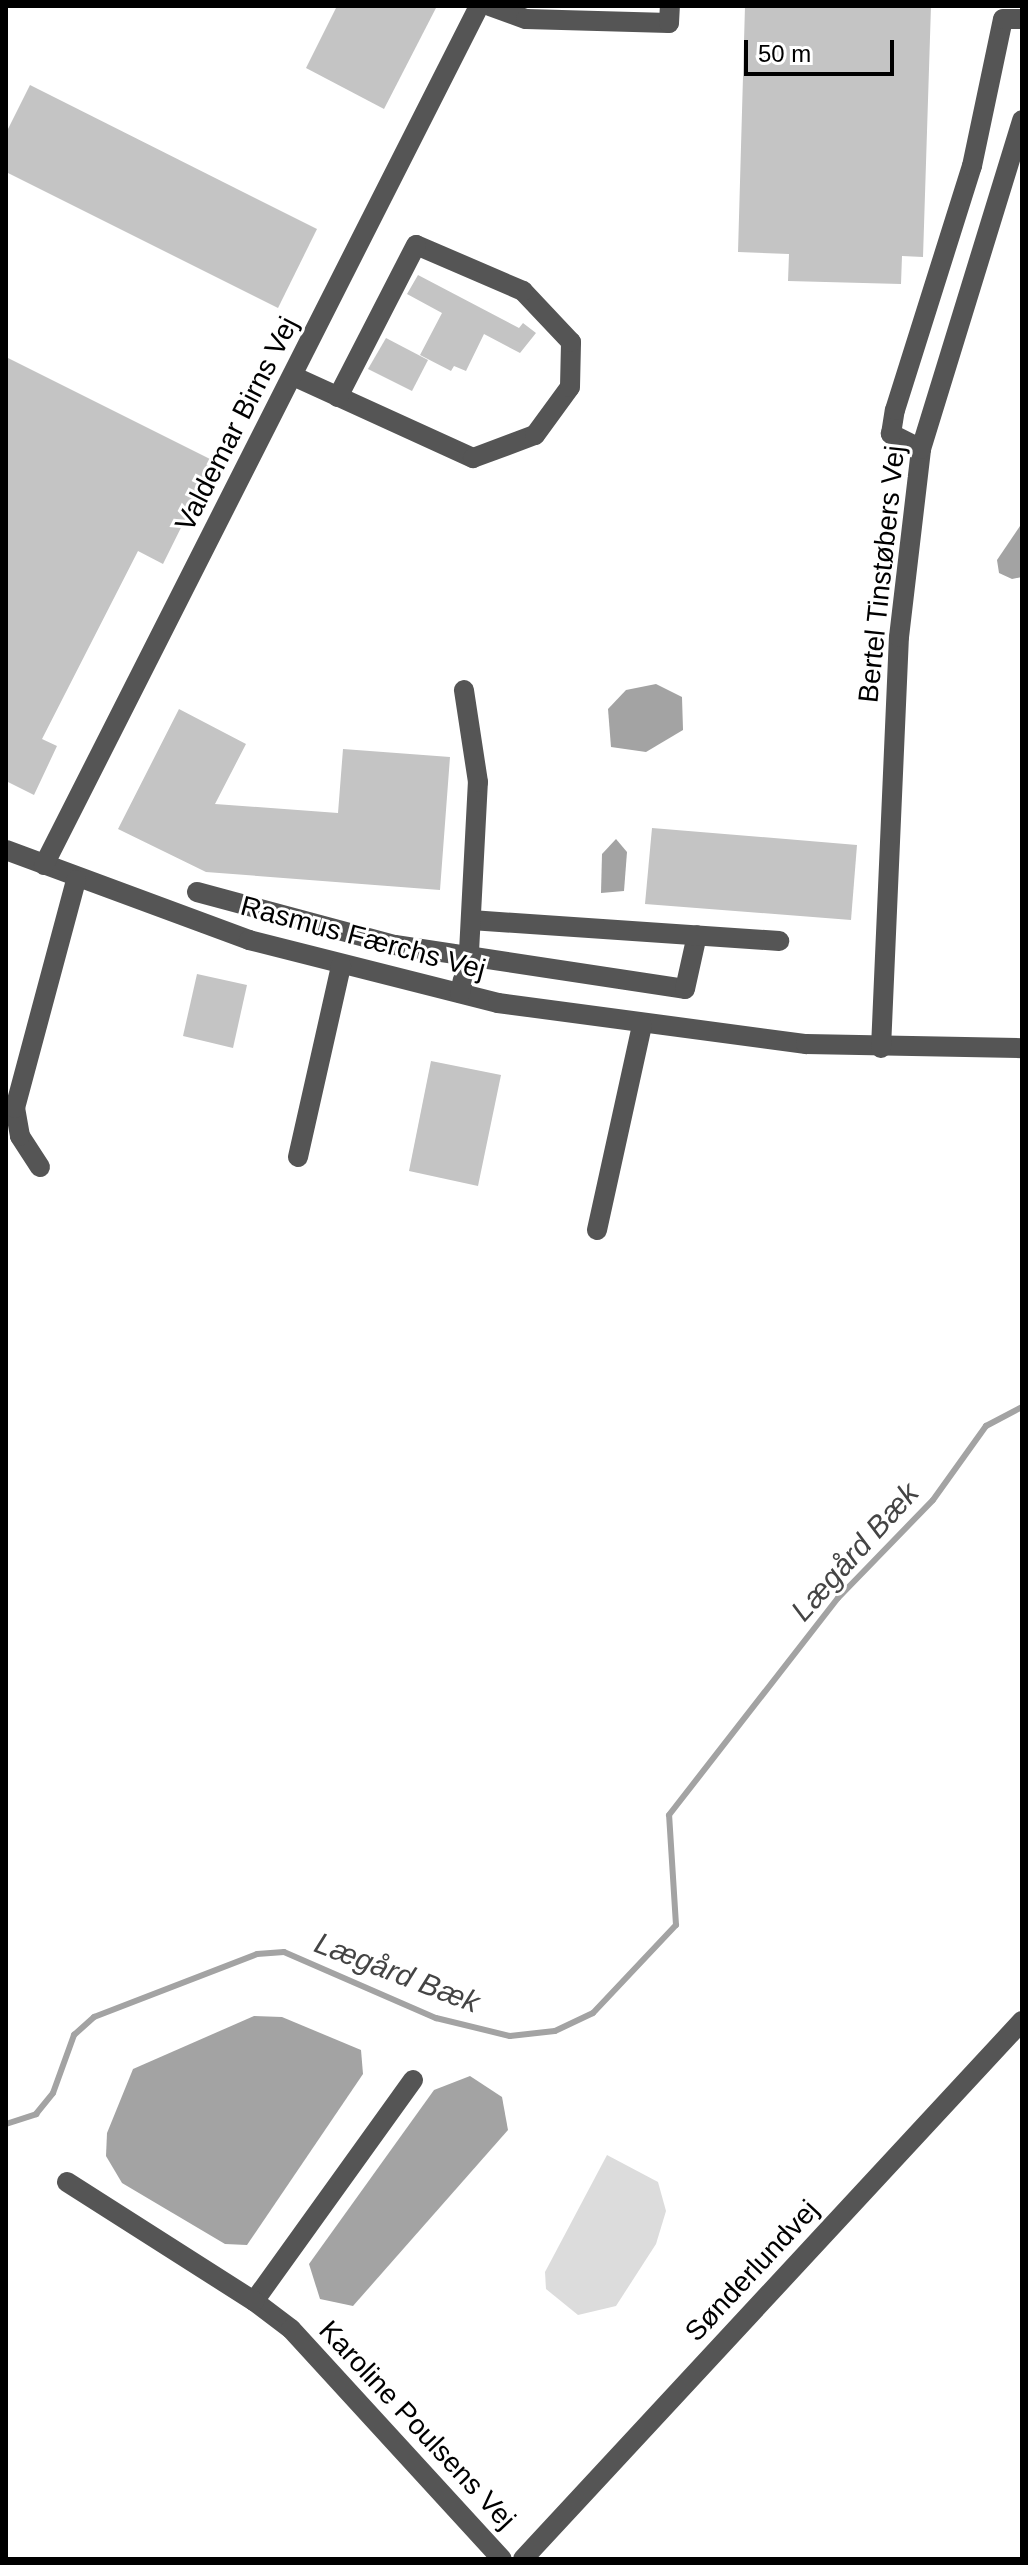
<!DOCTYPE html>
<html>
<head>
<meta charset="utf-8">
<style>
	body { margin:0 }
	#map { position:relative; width:1028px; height:2565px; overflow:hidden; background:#fff; font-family:Arial,sans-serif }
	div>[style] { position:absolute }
	.green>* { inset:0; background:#dcdcdc }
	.water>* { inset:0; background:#a3a3a3 }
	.stream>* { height:6px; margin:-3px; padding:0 3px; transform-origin:3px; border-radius:3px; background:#a3a3a3 }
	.building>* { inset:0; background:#c4c4c4 }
	.minor>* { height:20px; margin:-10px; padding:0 10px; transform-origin:10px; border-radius:10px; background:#555 }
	span { translate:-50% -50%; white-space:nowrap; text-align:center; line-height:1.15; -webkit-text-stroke:6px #fff; paint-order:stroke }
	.street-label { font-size:28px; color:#000 }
	.water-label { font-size:30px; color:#444; font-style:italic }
	.frame { position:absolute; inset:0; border:8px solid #000; pointer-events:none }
	.scale { position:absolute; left:744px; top:40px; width:150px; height:36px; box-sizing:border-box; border:4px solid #000; border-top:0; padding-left:10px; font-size:24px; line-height:28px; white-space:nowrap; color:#000; -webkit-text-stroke:6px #fff; paint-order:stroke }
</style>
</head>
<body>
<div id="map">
	<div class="green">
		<div style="clip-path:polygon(607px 2155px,658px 2182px,666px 2211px,656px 2244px,616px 2306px,578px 2315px,546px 2289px,545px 2272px)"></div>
	</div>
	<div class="water">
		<div style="clip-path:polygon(1022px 523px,1022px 577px,1012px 579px,999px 573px,997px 560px)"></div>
		<div style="clip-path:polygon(656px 684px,682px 697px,683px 730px,646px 752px,611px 747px,608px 709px,626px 690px)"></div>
		<div style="clip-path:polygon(616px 839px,627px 852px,624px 891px,601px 893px,602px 854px)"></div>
		<div style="clip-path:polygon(254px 2016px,282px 2017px,361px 2050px,363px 2074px,247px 2245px,225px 2244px,122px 2183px,106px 2156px,107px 2133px,133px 2069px)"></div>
		<div style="clip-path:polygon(470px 2076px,502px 2097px,508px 2130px,353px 2306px,320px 2299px,309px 2264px,434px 2090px)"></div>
	</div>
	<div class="stream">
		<div style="left:6px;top:2124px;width:32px;rotate:-18deg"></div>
		<div style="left:36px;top:2114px;width:27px;rotate:-51deg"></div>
		<div style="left:53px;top:2093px;width:62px;rotate:-70.1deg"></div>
		<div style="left:74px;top:2035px;width:27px;rotate:-42deg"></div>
		<div style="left:94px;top:2017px;width:175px;rotate:-21.1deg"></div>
		<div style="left:257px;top:1954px;width:27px;rotate:-4deg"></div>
		<div style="left:284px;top:1952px;width:166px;rotate:23.5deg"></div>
		<div style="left:436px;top:2018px;width:76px;rotate:13.7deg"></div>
		<div style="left:510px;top:2036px;width:45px;rotate:-6.3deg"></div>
		<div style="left:555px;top:2031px;width:42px;rotate:-25.3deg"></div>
		<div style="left:593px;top:2013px;width:121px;rotate:-46.7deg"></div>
		<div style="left:676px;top:1925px;width:110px;rotate:-93.6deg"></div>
		<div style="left:669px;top:1815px;width:275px;rotate:-52.1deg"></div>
		<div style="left:838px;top:1598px;width:136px;rotate:-45.9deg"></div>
		<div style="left:933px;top:1500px;width:91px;rotate:-54.4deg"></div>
		<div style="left:986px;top:1426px;width:41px;rotate:-27.8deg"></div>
	</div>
	<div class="building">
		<div style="clip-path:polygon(337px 6px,437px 6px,384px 109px,306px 68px)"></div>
		<div style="clip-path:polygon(745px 6px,931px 6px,923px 257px,902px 256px,901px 284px,788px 281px,789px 254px,738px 252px)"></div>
		<div style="clip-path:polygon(30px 85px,317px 229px,278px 308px,6px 172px,6px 133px)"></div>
		<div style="clip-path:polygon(418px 275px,519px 328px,523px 323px,536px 333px,520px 353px,484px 334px,466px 371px,454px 366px,451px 371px,420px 355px,442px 313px,407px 294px)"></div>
		<div style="clip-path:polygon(386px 338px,428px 360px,412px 391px,368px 369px)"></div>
		<div style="clip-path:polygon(6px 357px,214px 461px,163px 564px,138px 551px,42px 739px,57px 746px,34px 795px,6px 781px)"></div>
		<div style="clip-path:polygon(179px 709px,246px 744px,215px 804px,338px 813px,343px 749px,450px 757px,440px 890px,206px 872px,118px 829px)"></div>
		<div style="clip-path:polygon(652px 828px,857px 845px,851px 920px,645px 904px)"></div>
		<div style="clip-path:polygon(197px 974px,247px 985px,233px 1048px,183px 1036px)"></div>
		<div style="clip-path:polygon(431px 1061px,501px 1075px,478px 1186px,409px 1171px)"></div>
	</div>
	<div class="minor">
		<div style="left:490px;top:6px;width:38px;rotate:20deg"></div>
		<div style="left:526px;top:19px;width:143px;rotate:1.6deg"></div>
		<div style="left:669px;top:23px;width:17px;rotate:-87deg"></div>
		<div style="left:293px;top:376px;width:198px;rotate:24.5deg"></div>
		<div style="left:473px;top:458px;width:66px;rotate:-20.4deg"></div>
		<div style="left:535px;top:435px;width:59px;rotate:-53.9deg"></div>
		<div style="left:570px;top:387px;width:45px;rotate:-88.7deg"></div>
		<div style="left:571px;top:342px;width:70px;rotate:-133.3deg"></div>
		<div style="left:523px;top:291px;width:116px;rotate:-156.7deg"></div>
		<div style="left:416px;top:245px;width:171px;rotate:117.2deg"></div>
		<div style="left:921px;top:449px;width:34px;rotate:-153deg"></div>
		<div style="left:891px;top:434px;width:24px;rotate:-81deg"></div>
		<div style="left:895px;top:410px;width:256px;rotate:-72.5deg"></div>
		<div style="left:972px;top:166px;width:150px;rotate:-78.1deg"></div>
		<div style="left:1003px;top:19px;width:19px"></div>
		<div style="left:6px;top:850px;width:259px;rotate:20.3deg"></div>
		<div style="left:249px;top:940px;width:257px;rotate:14.2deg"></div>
		<div style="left:498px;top:1003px;width:311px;rotate:7.6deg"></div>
		<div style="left:806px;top:1044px;width:216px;rotate:1.1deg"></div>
		<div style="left:44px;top:865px;width:963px;rotate:-63.14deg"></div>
		<div style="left:197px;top:892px;width:205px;rotate:15deg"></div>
		<div style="left:395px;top:945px;width:293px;rotate:8.6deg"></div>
		<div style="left:685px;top:989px;width:55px;rotate:-77.5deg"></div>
		<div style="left:471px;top:920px;width:309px;rotate:3.9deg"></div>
		<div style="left:460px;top:993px;width:42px;rotate:-77.6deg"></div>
		<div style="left:469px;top:952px;width:170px;rotate:-87deg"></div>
		<div style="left:478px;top:782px;width:93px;rotate:-98.7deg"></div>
		<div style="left:881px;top:1048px;width:411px;rotate:-87.5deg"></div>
		<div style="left:899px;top:637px;width:189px;rotate:-83.3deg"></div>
		<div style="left:921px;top:449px;width:344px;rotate:-72.9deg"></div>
		<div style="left:298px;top:1157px;width:196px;rotate:-77.3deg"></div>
		<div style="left:40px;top:1167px;width:37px;rotate:-123deg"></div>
		<div style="left:20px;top:1136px;width:28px;rotate:-100deg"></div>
		<div style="left:15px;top:1108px;width:236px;rotate:-75deg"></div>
		<div style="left:597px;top:1230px;width:209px;rotate:-77.6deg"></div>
		<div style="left:413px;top:2080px;width:272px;rotate:125.7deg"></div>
		<div style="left:254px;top:2301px;width:46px;rotate:37.1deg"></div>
		<div style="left:291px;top:2329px;width:312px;rotate:47.5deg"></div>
		<div style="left:67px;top:2182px;width:222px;rotate:32.5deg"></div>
		<div style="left:523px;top:2559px;width:734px;rotate:-47.15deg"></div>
	</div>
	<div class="street-label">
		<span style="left:237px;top:424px;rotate:-63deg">Valdemar Birns Vej</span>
		<span style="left:882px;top:574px;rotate:-84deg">Bertel Tinstøbers Vej</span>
		<span style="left:363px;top:938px;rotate:15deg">Rasmus Færchs Vej</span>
		<span style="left:752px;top:2271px;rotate:-47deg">Sønderlundvej</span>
		<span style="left:417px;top:2425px;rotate:47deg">Karoline Poulsens Vej</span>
	</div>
	<div class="water-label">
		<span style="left:855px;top:1552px;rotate:-48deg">Lægård Bæk</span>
		<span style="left:397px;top:1973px;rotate:21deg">Lægård Bæk</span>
	</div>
	<div class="frame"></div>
	<div class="scale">50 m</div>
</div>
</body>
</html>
